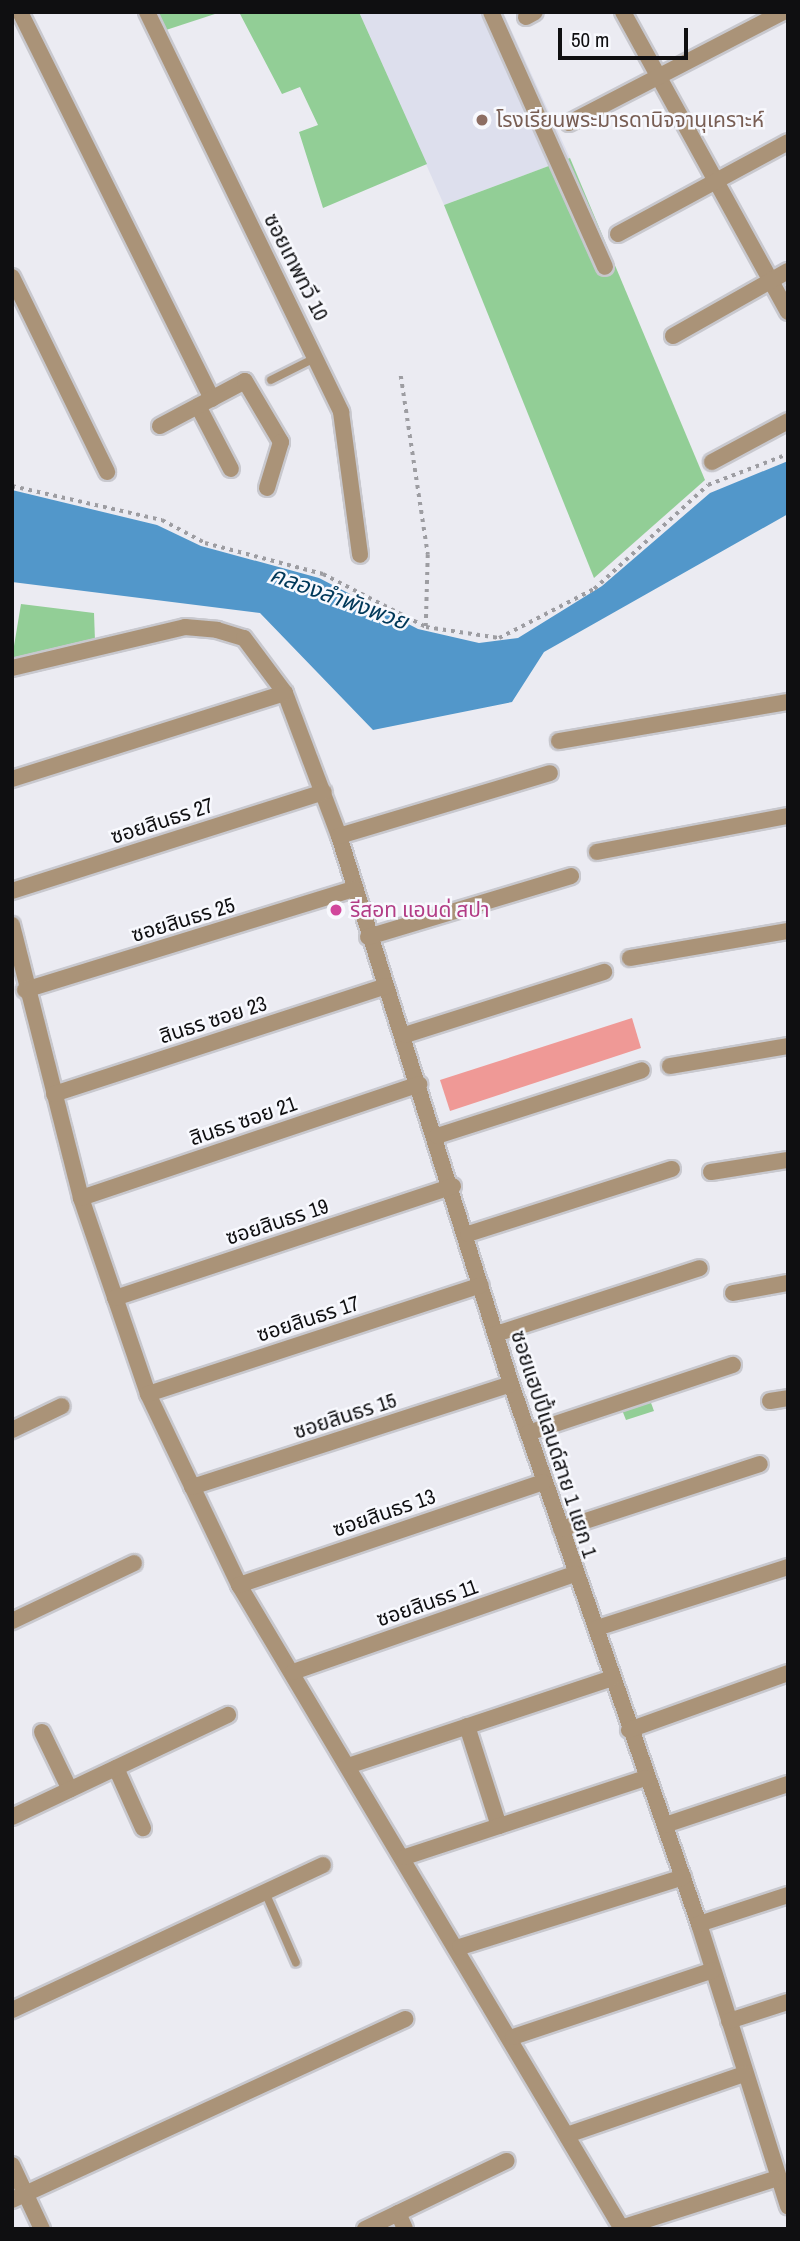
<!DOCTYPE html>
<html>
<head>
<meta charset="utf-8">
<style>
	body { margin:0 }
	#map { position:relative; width:800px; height:2241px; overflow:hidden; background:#ebebf2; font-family:"Archivo Narrow","Noto Sans Thai",sans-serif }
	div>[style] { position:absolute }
	.built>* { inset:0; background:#dddfed }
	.green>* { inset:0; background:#92ce96 }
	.water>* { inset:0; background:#5297ca }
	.building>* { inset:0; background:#ef9996 }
	.path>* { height:3.5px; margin-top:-1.75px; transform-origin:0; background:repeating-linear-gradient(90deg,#9d9da2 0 3.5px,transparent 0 8.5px) }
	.roads { filter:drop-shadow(2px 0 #c8c8ce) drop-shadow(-2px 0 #c8c8ce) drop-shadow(0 2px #c8c8ce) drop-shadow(0 -2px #c8c8ce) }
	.lane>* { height:8px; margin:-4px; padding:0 4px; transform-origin:4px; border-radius:4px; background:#aa9378 }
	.street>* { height:16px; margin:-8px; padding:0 8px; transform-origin:8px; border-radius:8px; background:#aa9378 }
	.dots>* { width:19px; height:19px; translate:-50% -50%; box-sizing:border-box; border:4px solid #f8f9fe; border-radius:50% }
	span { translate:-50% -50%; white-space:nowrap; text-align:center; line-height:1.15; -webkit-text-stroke:5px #f8f9fe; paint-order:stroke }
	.education-label { font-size:21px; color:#785e54 }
	.left { translate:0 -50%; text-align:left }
	.street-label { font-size:21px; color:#0f0f11 }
	.hotel-label { font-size:21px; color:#b23c85 }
	.water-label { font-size:23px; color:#003859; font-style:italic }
	.frame { position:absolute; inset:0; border:14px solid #0f0f11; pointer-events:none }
	.scale { position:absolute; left:558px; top:28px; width:130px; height:32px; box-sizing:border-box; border:4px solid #0f0f11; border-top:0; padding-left:9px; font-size:21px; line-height:24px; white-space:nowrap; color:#0f0f11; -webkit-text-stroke:5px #f8f9fe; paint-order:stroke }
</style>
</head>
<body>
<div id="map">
	<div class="built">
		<div style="clip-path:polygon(359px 12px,503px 12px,570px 158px,444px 205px)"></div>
	</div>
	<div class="green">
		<div style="clip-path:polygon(157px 12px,221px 12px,166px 30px)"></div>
		<div style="clip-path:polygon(239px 12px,359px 12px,427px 164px,323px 208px,299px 132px,318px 125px,300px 87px,282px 94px)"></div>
		<div style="clip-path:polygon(570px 158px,705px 480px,594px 578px,444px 205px)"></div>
		<div style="clip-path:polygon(21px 604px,94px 613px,95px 641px,12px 658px)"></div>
		<div style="clip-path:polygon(650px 1400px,654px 1411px,626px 1420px,622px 1410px)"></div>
	</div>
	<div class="water">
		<div style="clip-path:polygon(788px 461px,788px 514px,544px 652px,512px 702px,373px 730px,260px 613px,12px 582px,12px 490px,157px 525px,201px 546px,319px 578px,418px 629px,479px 643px,518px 638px,602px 586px,710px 493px)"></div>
	</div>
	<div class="building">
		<div style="clip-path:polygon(632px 1018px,641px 1048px,450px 1111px,440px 1080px)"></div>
	</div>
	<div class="path">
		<div style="left:401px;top:376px;width:181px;rotate:81.4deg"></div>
		<div style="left:428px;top:555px;width:72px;rotate:91.6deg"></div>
		<div style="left:12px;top:486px;width:154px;rotate:12.8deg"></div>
		<div style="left:162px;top:520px;width:49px;rotate:28.1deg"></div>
		<div style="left:205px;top:543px;width:122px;rotate:14.7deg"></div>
		<div style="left:323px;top:574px;width:116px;rotate:27.2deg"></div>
		<div style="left:426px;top:627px;width:74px;rotate:8.6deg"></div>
		<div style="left:499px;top:638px;width:107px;rotate:-27.3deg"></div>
		<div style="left:594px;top:589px;width:154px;rotate:-42.4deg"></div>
		<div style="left:708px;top:485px;width:86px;rotate:-21.2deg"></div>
	</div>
	<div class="roads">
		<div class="lane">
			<div style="left:271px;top:380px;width:49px;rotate:-26.6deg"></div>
			<div style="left:265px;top:1892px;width:77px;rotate:66.4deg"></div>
		</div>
		<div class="street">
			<div style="left:20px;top:12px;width:432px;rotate:63.6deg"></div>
			<div style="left:147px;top:12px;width:445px;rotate:64.1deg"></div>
			<div style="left:341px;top:412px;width:144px;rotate:82.4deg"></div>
			<div style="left:491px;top:12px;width:279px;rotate:65.9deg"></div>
			<div style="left:623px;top:12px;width:342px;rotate:61.2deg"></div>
			<div style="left:526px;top:17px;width:10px;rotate:-29deg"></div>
			<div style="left:569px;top:123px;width:241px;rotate:-27.4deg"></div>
			<div style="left:618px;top:234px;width:193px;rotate:-28.4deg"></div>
			<div style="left:12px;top:277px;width:217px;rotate:64deg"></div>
			<div style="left:673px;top:336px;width:132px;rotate:-29.5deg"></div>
			<div style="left:198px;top:406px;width:71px;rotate:62.4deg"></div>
			<div style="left:160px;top:426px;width:96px;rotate:-27.9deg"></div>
			<div style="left:245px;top:381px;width:71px;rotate:59.5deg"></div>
			<div style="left:281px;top:442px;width:48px;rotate:106.9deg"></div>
			<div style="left:712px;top:462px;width:86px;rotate:-28.3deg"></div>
			<div style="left:12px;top:668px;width:178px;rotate:-13.3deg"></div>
			<div style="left:185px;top:627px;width:32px;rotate:5deg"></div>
			<div style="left:217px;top:630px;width:28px;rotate:17deg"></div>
			<div style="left:244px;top:638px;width:69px;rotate:53.3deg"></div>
			<div style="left:285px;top:693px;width:153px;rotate:69.3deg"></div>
			<div style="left:339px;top:836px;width:574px;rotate:72.57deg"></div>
			<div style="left:511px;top:1384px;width:572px;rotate:70.8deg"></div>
			<div style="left:699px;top:1924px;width:296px;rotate:72.5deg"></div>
			<div style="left:559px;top:741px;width:232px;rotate:-9.7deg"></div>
			<div style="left:12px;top:779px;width:286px;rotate:-17.5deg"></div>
			<div style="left:339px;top:836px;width:220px;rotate:-16.6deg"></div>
			<div style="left:597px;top:852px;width:194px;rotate:-10.7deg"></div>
			<div style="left:12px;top:891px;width:327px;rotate:-17.6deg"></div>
			<div style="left:12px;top:925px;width:282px;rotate:75.8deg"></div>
			<div style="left:81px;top:1198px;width:207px;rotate:71.1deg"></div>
			<div style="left:148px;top:1394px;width:212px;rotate:64.5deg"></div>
			<div style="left:239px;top:1585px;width:749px;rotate:59.26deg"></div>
			<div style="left:368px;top:937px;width:212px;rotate:-16.7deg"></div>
			<div style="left:630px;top:958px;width:160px;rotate:-9.7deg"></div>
			<div style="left:25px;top:990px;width:344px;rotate:-17.1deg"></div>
			<div style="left:405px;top:1035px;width:209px;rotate:-17.6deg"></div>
			<div style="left:670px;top:1066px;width:120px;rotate:-9.6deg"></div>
			<div style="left:54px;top:1094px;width:349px;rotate:-18deg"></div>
			<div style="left:437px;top:1136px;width:215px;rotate:-17.8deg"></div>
			<div style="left:711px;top:1172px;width:78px;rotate:-8.9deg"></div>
			<div style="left:81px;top:1198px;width:357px;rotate:-18.6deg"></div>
			<div style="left:468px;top:1234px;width:214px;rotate:-17.7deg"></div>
			<div style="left:733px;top:1293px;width:56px;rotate:-10.3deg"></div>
			<div style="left:115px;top:1298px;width:356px;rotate:-18.3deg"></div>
			<div style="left:496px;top:1334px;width:214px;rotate:-17.9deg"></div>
			<div style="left:148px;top:1394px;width:350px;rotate:-18.1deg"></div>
			<div style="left:770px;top:1401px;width:18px;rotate:-9deg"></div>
			<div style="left:12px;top:1430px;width:55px;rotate:-25.6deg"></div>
			<div style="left:528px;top:1433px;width:216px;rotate:-18.4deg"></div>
			<div style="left:192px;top:1487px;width:335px;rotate:-17.9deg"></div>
			<div style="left:561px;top:1529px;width:209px;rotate:-18.1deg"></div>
			<div style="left:239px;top:1585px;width:321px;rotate:-18.7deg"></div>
			<div style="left:12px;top:1621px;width:135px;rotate:-25.4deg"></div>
			<div style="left:597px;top:1628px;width:201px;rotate:-17.7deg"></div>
			<div style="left:293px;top:1672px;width:299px;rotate:-19.2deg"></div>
			<div style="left:467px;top:1726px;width:105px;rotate:72.3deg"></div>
			<div style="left:629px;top:1730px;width:169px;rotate:-19.7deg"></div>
			<div style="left:42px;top:1732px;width:64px;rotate:64.2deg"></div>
			<div style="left:348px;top:1766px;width:279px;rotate:-18.4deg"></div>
			<div style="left:116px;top:1768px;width:66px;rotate:65.8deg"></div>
			<div style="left:12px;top:1817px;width:239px;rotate:-25.3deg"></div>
			<div style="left:665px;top:1825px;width:130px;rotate:-18.4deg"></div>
			<div style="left:405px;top:1857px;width:253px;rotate:-18.2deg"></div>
			<div style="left:699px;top:1924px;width:94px;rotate:-18deg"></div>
			<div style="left:460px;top:1947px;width:234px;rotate:-17.4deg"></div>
			<div style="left:12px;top:2010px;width:343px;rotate:-25deg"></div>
			<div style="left:729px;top:2021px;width:62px;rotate:-17.9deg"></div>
			<div style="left:513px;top:2037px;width:211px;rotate:-18.5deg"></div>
			<div style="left:567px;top:2135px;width:187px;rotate:-19deg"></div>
			<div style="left:12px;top:2165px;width:71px;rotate:64.9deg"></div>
			<div style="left:12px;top:2200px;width:433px;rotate:-24.7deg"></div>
			<div style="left:398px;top:2213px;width:17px;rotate:66deg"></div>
			<div style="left:621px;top:2228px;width:162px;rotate:-17.7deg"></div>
			<div style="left:365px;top:2229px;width:157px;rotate:-25.7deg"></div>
		</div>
	</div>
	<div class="dots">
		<div style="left:482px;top:120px;background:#8d6e63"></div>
		<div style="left:336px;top:910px;background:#d1479c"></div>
	</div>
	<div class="education-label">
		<span class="left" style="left:496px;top:120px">โรงเรียนพระมารดานิจจานุเคราะห์</span>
	</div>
	<div class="street-label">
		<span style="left:296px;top:267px;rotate:63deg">ซอยเทพทวี 10</span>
		<span style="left:162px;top:821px;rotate:-18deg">ซอยสินธร 27</span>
		<span style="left:183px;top:920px;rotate:-17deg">ซอยสินธร 25</span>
		<span style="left:213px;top:1020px;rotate:-18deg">สินธร ซอย 23</span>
		<span style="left:243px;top:1121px;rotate:-19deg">สินธร ซอย 21</span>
		<span style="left:277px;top:1222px;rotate:-18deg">ซอยสินธร 19</span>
		<span style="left:308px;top:1319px;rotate:-18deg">ซอยสินธร 17</span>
		<span style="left:345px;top:1416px;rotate:-18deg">ซอยสินธร 15</span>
		<span style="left:554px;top:1444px;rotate:72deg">ซอยแฮปปี้แลนด์สาย 1 แยก 1</span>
		<span style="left:384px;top:1513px;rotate:-19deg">ซอยสินธร 13</span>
		<span style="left:427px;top:1603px;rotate:-19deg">ซอยสินธร 11</span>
	</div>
	<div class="hotel-label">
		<span class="left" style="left:350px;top:910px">รีสอท แอนด่ สปา</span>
	</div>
	<div class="water-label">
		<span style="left:339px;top:598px;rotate:20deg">คลองลำพังพวย</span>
	</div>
	<div class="frame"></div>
	<div class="scale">50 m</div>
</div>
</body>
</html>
